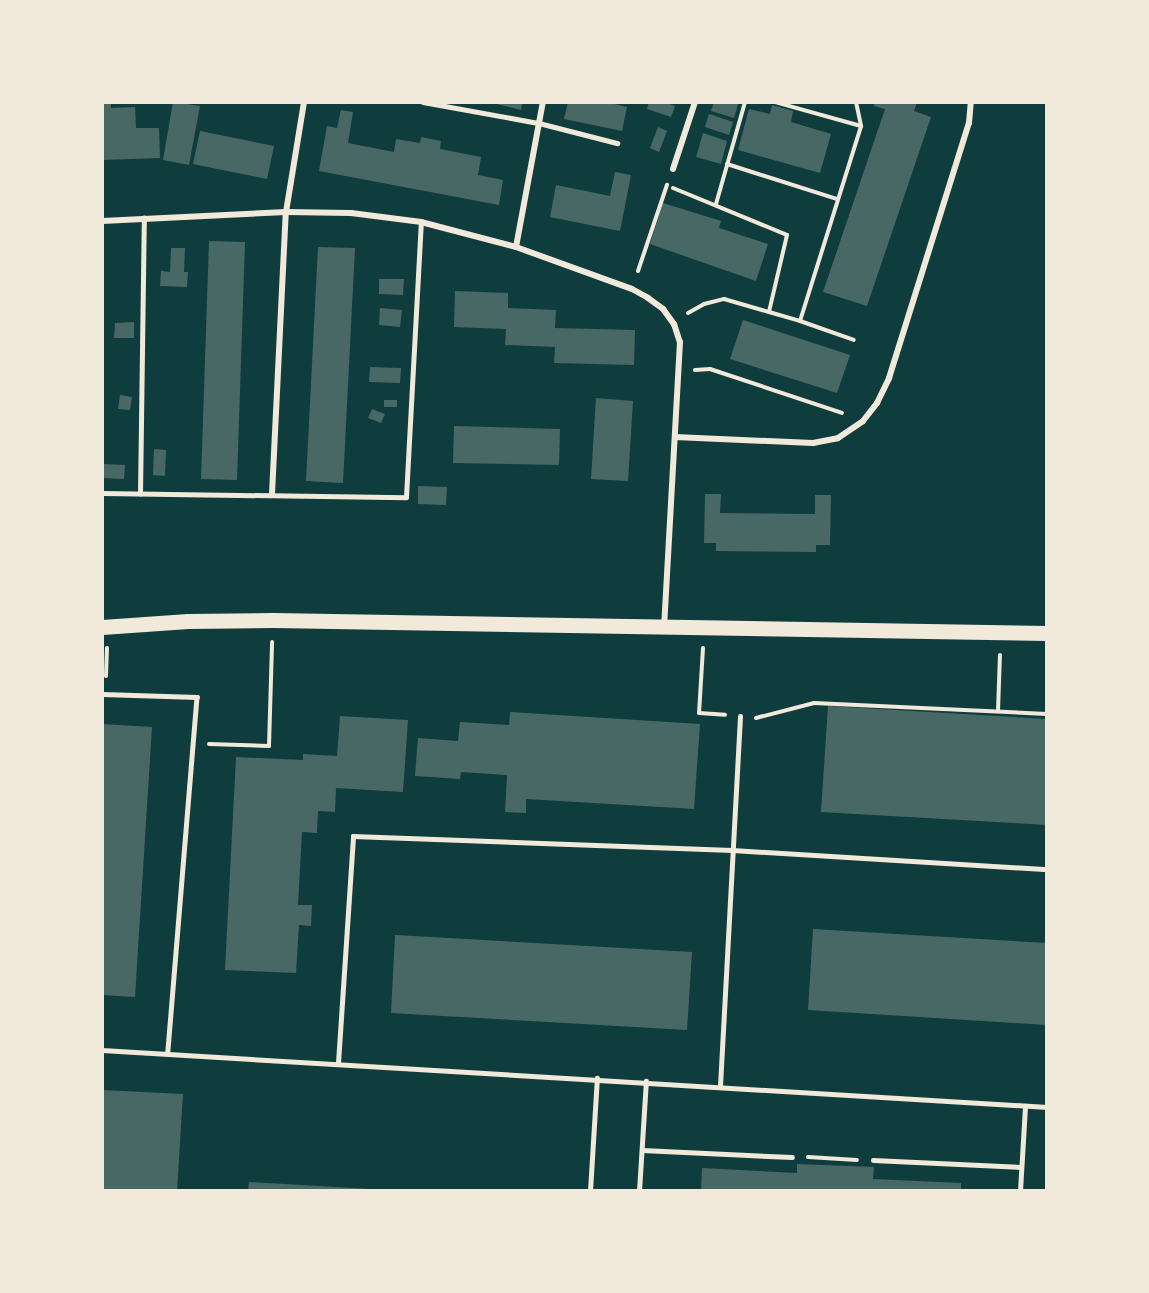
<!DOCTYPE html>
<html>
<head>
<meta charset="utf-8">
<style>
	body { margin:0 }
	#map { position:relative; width:1149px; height:1293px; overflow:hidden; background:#0f3d3e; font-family:Bitter,serif }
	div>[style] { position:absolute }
	.building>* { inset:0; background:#486865 }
	.path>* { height:4px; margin:-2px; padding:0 2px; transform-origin:2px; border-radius:2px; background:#f1e9da }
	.service>* { height:4.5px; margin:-2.25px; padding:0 2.25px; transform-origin:2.25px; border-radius:2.25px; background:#f1e9da }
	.minor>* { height:6px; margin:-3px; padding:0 3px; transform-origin:3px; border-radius:3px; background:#f1e9da }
	.primary>* { height:15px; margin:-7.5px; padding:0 7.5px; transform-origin:7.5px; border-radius:7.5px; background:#f1e9da }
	span { translate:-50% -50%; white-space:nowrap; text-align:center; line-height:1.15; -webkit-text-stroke:4.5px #f1e9da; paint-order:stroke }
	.frame { position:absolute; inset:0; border:104px solid #f1e9da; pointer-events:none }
</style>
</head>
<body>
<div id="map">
	<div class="building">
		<div style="clip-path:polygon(102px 102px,111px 102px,111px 108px,135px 107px,136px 128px,159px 128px,160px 158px,102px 160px)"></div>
		<div style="clip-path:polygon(173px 102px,200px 106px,189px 165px,163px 160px)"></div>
		<div style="clip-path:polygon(488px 102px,522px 102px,521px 110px)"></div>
		<div style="clip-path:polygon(568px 102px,606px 102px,627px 107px,622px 131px,564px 119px)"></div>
		<div style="clip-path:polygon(649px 102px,664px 102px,675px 106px,671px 117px,647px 109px)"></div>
		<div style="clip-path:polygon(714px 102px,738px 104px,734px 118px,711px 111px)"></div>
		<div style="clip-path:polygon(875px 102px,917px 102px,914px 111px,931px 117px,867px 306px,823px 292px,885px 109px,874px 106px)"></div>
		<div style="clip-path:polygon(772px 105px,793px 111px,791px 122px,831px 134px,820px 173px,738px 150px,749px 109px,770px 114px)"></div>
		<div style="clip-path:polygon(341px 110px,353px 112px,348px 143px,394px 152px,396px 139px,420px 143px,421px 137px,441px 141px,440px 149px,481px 157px,478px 175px,503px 180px,499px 205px,319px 171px,327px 126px,337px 128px)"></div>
		<div style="clip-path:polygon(709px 114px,733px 122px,729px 135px,705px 127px)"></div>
		<div style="clip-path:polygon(658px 127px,667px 131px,659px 152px,650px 148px)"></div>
		<div style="clip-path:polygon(200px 131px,274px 146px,267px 179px,193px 164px)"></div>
		<div style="clip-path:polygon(703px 133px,727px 141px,721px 164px,696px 157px)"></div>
		<div style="clip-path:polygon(615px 172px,631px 175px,620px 231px,550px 217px,556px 185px,610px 196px)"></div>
		<div style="clip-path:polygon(663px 203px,721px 221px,719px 228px,768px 244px,756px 281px,650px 244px)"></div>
		<div style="clip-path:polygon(209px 241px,245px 242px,237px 480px,201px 479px)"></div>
		<div style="clip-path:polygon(318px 247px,355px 248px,343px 483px,306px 481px)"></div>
		<div style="clip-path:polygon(171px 248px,185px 248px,184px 272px,188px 272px,187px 287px,160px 286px,161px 271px,170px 272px)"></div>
		<div style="clip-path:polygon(379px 279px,404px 279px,403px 295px,379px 294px)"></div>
		<div style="clip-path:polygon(455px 291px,508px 293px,508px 308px,556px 310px,555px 328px,635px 330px,634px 365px,554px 363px,555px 347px,505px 345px,506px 329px,454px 327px)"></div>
		<div style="clip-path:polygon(380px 308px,402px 310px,400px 327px,379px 325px)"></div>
		<div style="clip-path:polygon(743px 320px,850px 355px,837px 393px,730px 359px)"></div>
		<div style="clip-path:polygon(134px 322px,134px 338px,114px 338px,115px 323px)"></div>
		<div style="clip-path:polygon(370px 367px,401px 368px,400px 383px,369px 382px)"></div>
		<div style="clip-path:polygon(120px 395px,132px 397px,130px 410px,118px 409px)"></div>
		<div style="clip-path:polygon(596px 398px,633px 401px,628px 481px,591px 479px)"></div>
		<div style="clip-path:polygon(384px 400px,397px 400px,397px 407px,384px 407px)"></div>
		<div style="clip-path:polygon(372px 409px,385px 414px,381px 423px,368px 418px)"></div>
		<div style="clip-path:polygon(454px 426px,560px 429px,559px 465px,453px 463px)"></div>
		<div style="clip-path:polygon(154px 449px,166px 450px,165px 476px,153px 475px)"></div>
		<div style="clip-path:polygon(103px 464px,125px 465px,124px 479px,102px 478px)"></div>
		<div style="clip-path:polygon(418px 486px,447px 487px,446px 505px,418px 504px)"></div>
		<div style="clip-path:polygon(705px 494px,721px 494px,720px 513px,815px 514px,815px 495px,831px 495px,830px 545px,816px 545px,816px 552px,716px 551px,716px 543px,704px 543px)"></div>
		<div style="clip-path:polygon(828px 706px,1047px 719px,1047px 825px,821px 812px)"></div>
		<div style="clip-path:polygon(510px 712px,700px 724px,694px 809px,526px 799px,526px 813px,505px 812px,507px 775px,461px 772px,460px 779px,415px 776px,418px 738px,458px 741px,460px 722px,509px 725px)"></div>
		<div style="clip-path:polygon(340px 716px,408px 720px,403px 792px,336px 788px,335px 812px,318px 811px,317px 833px,302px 832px,298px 905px,312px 905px,311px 926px,299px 925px,296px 973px,225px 970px,236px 757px,303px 760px,303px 754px,337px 756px)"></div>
		<div style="clip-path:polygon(102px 724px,152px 727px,135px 997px,102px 995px)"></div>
		<div style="clip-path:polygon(813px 929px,1047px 943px,1047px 1025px,808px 1010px)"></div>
		<div style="clip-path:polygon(395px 935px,692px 952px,687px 1030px,391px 1013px)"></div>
		<div style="clip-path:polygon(102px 1090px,183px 1094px,177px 1191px,102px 1191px)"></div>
		<div style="clip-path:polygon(797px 1164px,874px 1167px,873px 1179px,961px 1183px,961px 1191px,701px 1191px,702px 1168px,797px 1173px)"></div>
		<div style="clip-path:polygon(249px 1182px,371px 1189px,370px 1191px,248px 1191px)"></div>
	</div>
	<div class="path">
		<div style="left:856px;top:102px;width:25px;rotate:78deg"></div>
		<div style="left:727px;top:164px;width:115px;rotate:17.7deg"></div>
		<div style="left:673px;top:188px;width:123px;rotate:22.4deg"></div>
		<div style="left:787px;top:235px;width:79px;rotate:103.2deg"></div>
		<div style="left:769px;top:312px;width:32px;rotate:16deg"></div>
		<div style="left:800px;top:321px;width:204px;rotate:-72.6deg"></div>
		<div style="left:861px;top:126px;width:89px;rotate:-164.4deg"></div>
		<div style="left:716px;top:204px;width:106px;rotate:-74.1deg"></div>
		<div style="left:638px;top:271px;width:91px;rotate:-71.4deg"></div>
		<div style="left:688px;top:313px;width:18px;rotate:-29deg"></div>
		<div style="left:704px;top:304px;width:21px;rotate:-14deg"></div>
		<div style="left:724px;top:299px;width:47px;rotate:16.1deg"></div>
		<div style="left:800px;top:321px;width:57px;rotate:19.4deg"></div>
		<div style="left:695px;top:370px;width:15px;rotate:-4deg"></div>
		<div style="left:710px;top:369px;width:139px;rotate:18.4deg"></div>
		<div style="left:703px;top:648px;width:65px;rotate:93.5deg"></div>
		<div style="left:699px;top:713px;width:26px;rotate:4deg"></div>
		<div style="left:106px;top:676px;width:28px;rotate:-88deg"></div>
		<div style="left:998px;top:711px;width:56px;rotate:-88deg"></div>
		<div style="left:756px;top:718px;width:60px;rotate:-14.5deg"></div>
		<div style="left:814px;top:703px;width:233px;rotate:2.7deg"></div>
		<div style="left:209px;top:744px;width:60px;rotate:1.9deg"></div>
		<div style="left:269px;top:746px;width:104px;rotate:-88.3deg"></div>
		<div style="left:808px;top:1157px;width:49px;rotate:3.5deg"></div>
	</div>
	<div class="service">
		<div style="left:423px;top:102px;width:118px;rotate:10.3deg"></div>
		<div style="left:539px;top:123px;width:81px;rotate:14.4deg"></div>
		<div style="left:102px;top:493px;width:304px;rotate:0.8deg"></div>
		<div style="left:406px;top:497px;width:275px;rotate:-86.9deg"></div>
		<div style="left:140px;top:494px;width:276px;rotate:-89.2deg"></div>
		<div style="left:102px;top:694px;width:95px;rotate:1.8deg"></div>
		<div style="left:197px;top:697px;width:357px;rotate:94.7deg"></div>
		<div style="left:102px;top:1050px;width:947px;rotate:3.45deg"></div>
		<div style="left:338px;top:1063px;width:227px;rotate:-86.2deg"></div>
		<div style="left:353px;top:836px;width:379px;rotate:2.1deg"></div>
		<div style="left:732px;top:850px;width:316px;rotate:3.5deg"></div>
		<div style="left:720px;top:1086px;width:370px;rotate:-86.9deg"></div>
		<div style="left:642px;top:1150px;width:150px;rotate:2.7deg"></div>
		<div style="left:873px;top:1160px;width:148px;rotate:2.7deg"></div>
		<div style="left:590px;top:1191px;width:113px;rotate:-86.5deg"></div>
		<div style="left:639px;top:1191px;width:110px;rotate:-86.4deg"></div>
		<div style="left:1020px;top:1191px;width:85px;rotate:-86.6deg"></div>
	</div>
	<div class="minor">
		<div style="left:673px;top:169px;width:71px;rotate:-71.8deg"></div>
		<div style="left:102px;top:221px;width:184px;rotate:-2.8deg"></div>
		<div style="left:286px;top:212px;width:65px;rotate:0.9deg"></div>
		<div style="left:351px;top:213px;width:71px;rotate:7.3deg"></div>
		<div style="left:421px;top:222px;width:98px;rotate:14.7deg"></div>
		<div style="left:516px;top:247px;width:123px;rotate:19.9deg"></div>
		<div style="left:632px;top:289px;width:18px;rotate:29deg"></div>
		<div style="left:648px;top:298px;width:19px;rotate:36deg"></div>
		<div style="left:663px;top:309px;width:19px;rotate:54deg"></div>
		<div style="left:674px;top:324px;width:19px;rotate:72deg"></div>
		<div style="left:680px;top:342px;width:283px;rotate:93.2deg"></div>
		<div style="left:516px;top:247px;width:147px;rotate:-79.5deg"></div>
		<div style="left:675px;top:437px;width:138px;rotate:2.5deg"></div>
		<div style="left:813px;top:443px;width:25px;rotate:-11deg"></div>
		<div style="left:838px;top:438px;width:30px;rotate:-34deg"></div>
		<div style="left:863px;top:421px;width:23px;rotate:-52deg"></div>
		<div style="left:877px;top:403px;width:28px;rotate:-64deg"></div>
		<div style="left:889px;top:378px;width:267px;rotate:-72.6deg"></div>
		<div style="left:969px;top:123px;width:21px;rotate:-85deg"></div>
		<div style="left:272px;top:494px;width:282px;rotate:-87.2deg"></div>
		<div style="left:286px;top:212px;width:111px;rotate:-80.7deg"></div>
	</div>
	<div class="primary">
		<div style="left:102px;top:627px;width:86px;rotate:-4deg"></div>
		<div style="left:188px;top:621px;width:85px;rotate:-0.7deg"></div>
		<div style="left:273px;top:620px;width:774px;rotate:0.96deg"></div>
	</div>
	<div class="frame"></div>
</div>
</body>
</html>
